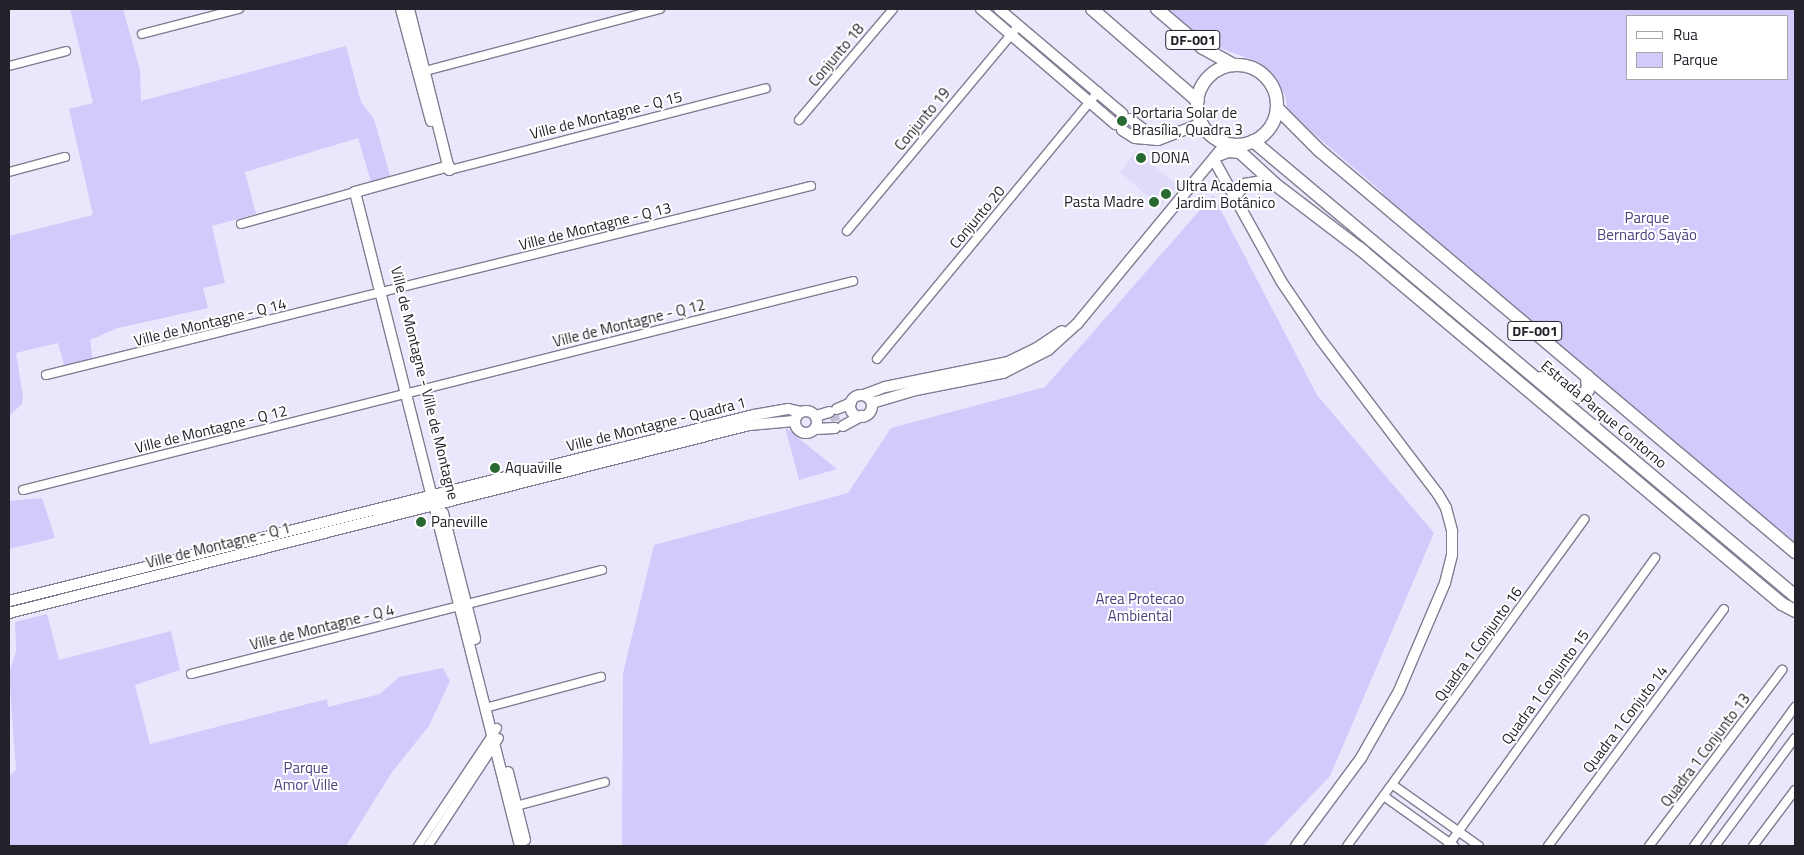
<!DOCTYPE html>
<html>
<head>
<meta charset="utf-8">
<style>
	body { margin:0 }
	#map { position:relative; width:1804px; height:855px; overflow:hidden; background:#eae7fd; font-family:"Titillium Web",sans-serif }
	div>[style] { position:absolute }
	.built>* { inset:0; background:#dfdbf8 }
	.green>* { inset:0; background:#d3cafc }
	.tertiary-tunnel>* { height:10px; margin-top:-5px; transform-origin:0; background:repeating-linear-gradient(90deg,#c2c0d3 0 10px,transparent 0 15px) }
	.roads { filter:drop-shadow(1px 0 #807d91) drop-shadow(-1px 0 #807d91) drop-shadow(0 1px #807d91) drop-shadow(0 -1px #807d91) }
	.minor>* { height:8px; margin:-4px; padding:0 4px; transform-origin:4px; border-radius:4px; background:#fff }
	.tertiary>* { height:10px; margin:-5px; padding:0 5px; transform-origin:5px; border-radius:5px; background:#fff }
	.tertiary>.ring { margin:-5px; padding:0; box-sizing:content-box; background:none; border:10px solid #fff; border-radius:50% }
	.primary>* { height:12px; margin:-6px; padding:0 6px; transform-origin:6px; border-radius:6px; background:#fff }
	.primary>.ring { margin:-6px; padding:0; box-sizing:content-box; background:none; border:12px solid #fff; border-radius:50% }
	.dots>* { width:14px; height:14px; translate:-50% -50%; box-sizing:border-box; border:2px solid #fff; border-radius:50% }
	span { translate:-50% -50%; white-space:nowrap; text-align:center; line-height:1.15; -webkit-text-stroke:4px #fff; paint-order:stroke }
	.shield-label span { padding:1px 4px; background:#fff; border:1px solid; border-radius:4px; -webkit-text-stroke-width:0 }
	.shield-label { font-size:14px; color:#23222a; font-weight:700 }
	.street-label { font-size:15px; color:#23222a }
	.poi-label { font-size:15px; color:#23222a }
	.left { translate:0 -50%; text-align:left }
	.right { translate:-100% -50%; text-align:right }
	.park-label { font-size:15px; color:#4e3f7f }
	.frame { position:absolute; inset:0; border:10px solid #23222a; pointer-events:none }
	.legend { position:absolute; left:1626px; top:15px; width:162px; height:65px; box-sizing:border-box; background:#fff; border:1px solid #a7a7aa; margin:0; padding:6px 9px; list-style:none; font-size:15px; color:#23222a }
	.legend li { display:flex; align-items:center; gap:10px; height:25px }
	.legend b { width:25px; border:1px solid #a7a7aa }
</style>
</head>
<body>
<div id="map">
	<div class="built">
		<div style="clip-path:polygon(1136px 151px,1178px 186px,1160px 207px,1120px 172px)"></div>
	</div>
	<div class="green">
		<div style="clip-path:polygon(70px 9px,123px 9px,140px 70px,141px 101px,346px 46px,361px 102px,374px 119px,391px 179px,372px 185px,358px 138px,245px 172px,256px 214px,212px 226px,225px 283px,203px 288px,208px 308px,118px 328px,90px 340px,93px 361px,65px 368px,58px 343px,16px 353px,23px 397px,22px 404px,9px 416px,9px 236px,93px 215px,69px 109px,93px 103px)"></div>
		<div style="clip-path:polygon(evenodd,1163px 9px,1795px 9px,1795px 542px,1386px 206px,1382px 192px,1287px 111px,1286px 98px,1276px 77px,1258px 62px,1201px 41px,1163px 9px,1628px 16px,1788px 16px,1788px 79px,1628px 79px,1628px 16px)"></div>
		<div style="clip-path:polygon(1213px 195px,1317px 395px,1434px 533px,1330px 776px,1263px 846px,622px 846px,623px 673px,654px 545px,848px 493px,891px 428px,1045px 387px)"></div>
		<div style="clip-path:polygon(785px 427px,802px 441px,837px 469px,799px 480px)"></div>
		<div style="clip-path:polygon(42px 498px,55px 538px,9px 549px,9px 501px)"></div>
		<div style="clip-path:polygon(47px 614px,59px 660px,171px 631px,180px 670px,135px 685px,150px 744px,327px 699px,328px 707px,380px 694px,399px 677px,443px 668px,450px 681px,429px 726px,392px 772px,346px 846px,9px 846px,9px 776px,16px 770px,9px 674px,16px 651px,15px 622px)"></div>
	</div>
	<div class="tertiary-tunnel">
		<div style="left:830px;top:418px;width:9px;rotate:-21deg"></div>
	</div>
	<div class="roads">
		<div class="minor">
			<div style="left:142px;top:34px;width:100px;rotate:-14.5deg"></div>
			<div style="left:9px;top:66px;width:59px;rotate:-14.7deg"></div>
			<div style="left:421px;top:72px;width:247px;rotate:-14.8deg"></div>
			<div style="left:799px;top:120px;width:145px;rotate:-49.7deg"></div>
			<div style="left:450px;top:170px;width:326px;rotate:-14.5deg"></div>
			<div style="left:9px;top:172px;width:58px;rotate:-15deg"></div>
			<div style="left:241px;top:224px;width:118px;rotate:-15.7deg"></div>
			<div style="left:847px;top:231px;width:268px;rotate:-50.1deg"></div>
			<div style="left:877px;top:359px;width:347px;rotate:-50.4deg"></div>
			<div style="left:46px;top:375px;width:788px;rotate:-13.88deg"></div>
			<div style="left:23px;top:490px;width:856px;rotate:-14.13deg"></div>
			<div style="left:191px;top:674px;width:424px;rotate:-14.2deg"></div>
			<div style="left:485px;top:708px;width:120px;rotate:-15deg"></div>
			<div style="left:1393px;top:785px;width:105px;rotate:35.3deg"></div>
			<div style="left:1385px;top:797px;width:85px;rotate:35.4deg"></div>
			<div style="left:512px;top:807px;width:96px;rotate:-15deg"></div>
			<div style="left:418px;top:846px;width:142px;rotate:-56.2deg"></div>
			<div style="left:428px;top:846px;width:129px;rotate:-56.7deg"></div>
			<div style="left:1347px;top:846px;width:404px;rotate:-54deg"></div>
			<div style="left:1448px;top:846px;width:355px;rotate:-54.3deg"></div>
			<div style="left:1548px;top:846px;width:295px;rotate:-53.4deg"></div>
			<div style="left:1649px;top:846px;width:221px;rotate:-52.9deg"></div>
			<div style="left:1694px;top:846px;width:172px;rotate:-54deg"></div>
			<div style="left:1715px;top:846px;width:134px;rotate:-53.5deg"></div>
			<div style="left:1753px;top:846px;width:70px;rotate:-53.1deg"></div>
		</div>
		<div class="tertiary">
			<div style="left:401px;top:9px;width:116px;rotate:75deg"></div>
			<div style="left:409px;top:9px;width:166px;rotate:76deg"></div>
			<div style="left:981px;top:9px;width:177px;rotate:40.6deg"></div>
			<div style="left:999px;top:9px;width:162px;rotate:40.3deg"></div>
			<div style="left:1130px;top:119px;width:34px;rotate:38deg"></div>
			<div style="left:1122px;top:130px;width:15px;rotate:32deg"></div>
			<div style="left:1135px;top:138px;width:23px;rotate:5deg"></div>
			<div style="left:1158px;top:140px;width:47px;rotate:-21.1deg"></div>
			<div style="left:1214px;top:160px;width:138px;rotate:61deg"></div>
			<div style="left:1281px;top:281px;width:71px;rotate:55.9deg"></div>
			<div style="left:1321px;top:340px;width:193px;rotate:52.8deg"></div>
			<div style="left:1438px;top:494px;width:16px;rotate:60deg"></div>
			<div style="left:1446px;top:508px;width:24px;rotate:75deg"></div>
			<div style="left:1452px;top:531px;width:24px;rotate:90deg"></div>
			<div style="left:1452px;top:555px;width:29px;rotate:104deg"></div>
			<div style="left:1445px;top:583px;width:117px;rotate:113.1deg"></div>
			<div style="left:1399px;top:691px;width:77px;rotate:119.6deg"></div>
			<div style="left:1361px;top:758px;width:109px;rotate:126.5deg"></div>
			<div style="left:449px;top:166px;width:98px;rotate:164.5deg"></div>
			<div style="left:355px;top:192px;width:674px;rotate:75.84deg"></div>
			<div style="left:1234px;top:199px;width:19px;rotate:-54deg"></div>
			<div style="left:1245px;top:184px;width:17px;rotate:-10deg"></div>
			<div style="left:1262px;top:181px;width:12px;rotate:14deg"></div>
			<div style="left:864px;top:395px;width:22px;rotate:-21deg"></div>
			<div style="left:885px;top:387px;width:126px;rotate:-11.5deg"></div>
			<div style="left:1008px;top:362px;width:32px;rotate:-26deg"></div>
			<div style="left:1037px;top:348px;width:30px;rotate:-34deg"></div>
			<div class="ring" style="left:850px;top:395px;width:12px;height:12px"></div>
			<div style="left:872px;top:403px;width:46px;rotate:-16.5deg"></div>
			<div style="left:916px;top:390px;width:89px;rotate:-11.1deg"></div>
			<div style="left:1003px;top:373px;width:51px;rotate:-27.1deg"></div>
			<div style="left:1048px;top:350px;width:39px;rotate:-42deg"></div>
			<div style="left:1077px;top:324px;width:234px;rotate:-50.5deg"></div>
			<div style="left:837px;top:409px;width:15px;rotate:-23deg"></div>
			<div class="ring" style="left:795px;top:411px;width:12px;height:12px"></div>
			<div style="left:816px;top:416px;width:14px;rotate:-17deg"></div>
			<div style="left:843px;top:426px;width:21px;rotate:-29deg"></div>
			<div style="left:815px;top:429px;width:20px;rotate:-3deg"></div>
			<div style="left:443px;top:513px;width:130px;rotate:75.7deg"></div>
			<div style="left:9px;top:601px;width:768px;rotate:-14.02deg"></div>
			<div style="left:754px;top:415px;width:35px;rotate:-10deg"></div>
			<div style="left:788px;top:409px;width:13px;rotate:13deg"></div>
			<div style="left:9px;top:613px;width:764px;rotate:-14.25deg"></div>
			<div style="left:749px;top:425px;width:46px;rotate:-5deg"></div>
			<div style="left:508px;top:772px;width:70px;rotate:76deg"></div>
		</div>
		<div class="primary">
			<div style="left:1092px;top:9px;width:140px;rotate:41deg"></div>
			<div style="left:1157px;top:9px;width:60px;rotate:40.3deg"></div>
			<div style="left:1203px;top:48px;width:35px;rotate:29deg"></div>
			<div class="ring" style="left:1197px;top:65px;width:68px;height:68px"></div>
			<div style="left:1277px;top:108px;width:61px;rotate:45deg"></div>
			<div style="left:1320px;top:151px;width:622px;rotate:40.17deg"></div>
			<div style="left:1253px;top:141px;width:708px;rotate:40.01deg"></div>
			<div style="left:1218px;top:155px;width:11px;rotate:-22deg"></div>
			<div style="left:1228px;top:151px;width:12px;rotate:5deg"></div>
			<div style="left:1240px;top:152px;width:49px;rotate:42.5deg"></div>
			<div style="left:1276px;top:185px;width:111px;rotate:37.3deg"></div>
			<div style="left:1359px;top:248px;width:553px;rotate:40.08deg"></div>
			<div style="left:1782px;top:604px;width:15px;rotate:28deg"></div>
			<div style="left:1541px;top:378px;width:42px;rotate:26.6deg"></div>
			<div style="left:1579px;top:397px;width:11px;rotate:-38deg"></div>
			<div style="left:1588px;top:390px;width:14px;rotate:-94deg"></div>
		</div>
	</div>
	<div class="dots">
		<div style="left:1122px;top:121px;background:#296933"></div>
		<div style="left:1141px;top:158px;background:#296933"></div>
		<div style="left:1166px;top:194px;background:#296933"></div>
		<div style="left:1154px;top:202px;background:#296933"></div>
		<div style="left:495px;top:468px;background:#296933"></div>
		<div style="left:421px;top:522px;background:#296933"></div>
	</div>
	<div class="shield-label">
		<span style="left:1193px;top:40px">DF-001</span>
		<span style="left:1535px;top:331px">DF-001</span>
	</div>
	<div class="street-label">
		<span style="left:836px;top:55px;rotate:-50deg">Conjunto 18</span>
		<span style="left:606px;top:115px;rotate:-14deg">Ville de Montagne - Q 15</span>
		<span style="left:922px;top:119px;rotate:-50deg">Conjunto 19</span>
		<span style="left:977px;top:217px;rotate:-50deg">Conjunto 20</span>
		<span style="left:595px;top:226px;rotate:-14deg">Ville de Montagne - Q 13</span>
		<span style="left:210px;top:322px;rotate:-14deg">Ville de Montagne - Q 14</span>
		<span style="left:629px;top:323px;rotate:-14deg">Ville de Montagne - Q 12</span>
		<span style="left:425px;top:383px;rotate:76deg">Ville de Montagne - Ville de Montagne</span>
		<span style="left:1604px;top:414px;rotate:40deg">Estrada Parque Contorno</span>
		<span style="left:656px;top:424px;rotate:-14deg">Ville de Montagne - Quadra 1</span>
		<span style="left:211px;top:429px;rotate:-14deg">Ville de Montagne - Q 12</span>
		<span style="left:218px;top:545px;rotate:-14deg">Ville de Montagne - Q 1</span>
		<span style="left:322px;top:627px;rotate:-14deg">Ville de Montagne - Q 4</span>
		<span style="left:1478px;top:644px;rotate:-54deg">Quadra 1 Conjunto 16</span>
		<span style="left:1545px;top:687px;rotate:-54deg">Quadra 1 Conjunto 15</span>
		<span style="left:1625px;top:719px;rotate:-53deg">Quadra 1 Conjuto 14</span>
		<span style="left:1705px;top:750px;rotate:-53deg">Quadra 1 Conjunto 13</span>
	</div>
	<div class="poi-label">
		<span class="left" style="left:1132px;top:121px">Portaria Solar de<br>Brasília, Quadra 3</span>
		<span class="left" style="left:1151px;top:158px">DONA</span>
		<span class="left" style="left:1176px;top:194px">Ultra Academia<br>Jardim Botânico</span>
		<span class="right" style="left:1144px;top:202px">Pasta Madre</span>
		<span class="left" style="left:505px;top:468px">Aquaville</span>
		<span class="left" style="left:431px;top:522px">Paneville</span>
	</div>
	<div class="park-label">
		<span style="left:1647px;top:226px">Parque<br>Bernardo Sayão</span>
		<span style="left:1140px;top:607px">Area Protecao<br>Ambiental</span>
		<span style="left:306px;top:776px">Parque<br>Amor Ville</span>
	</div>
	<div class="frame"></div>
	<ul class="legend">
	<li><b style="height:6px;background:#fff"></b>Rua</li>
	<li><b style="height:14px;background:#d3cafc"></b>Parque</li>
	</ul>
</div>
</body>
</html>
